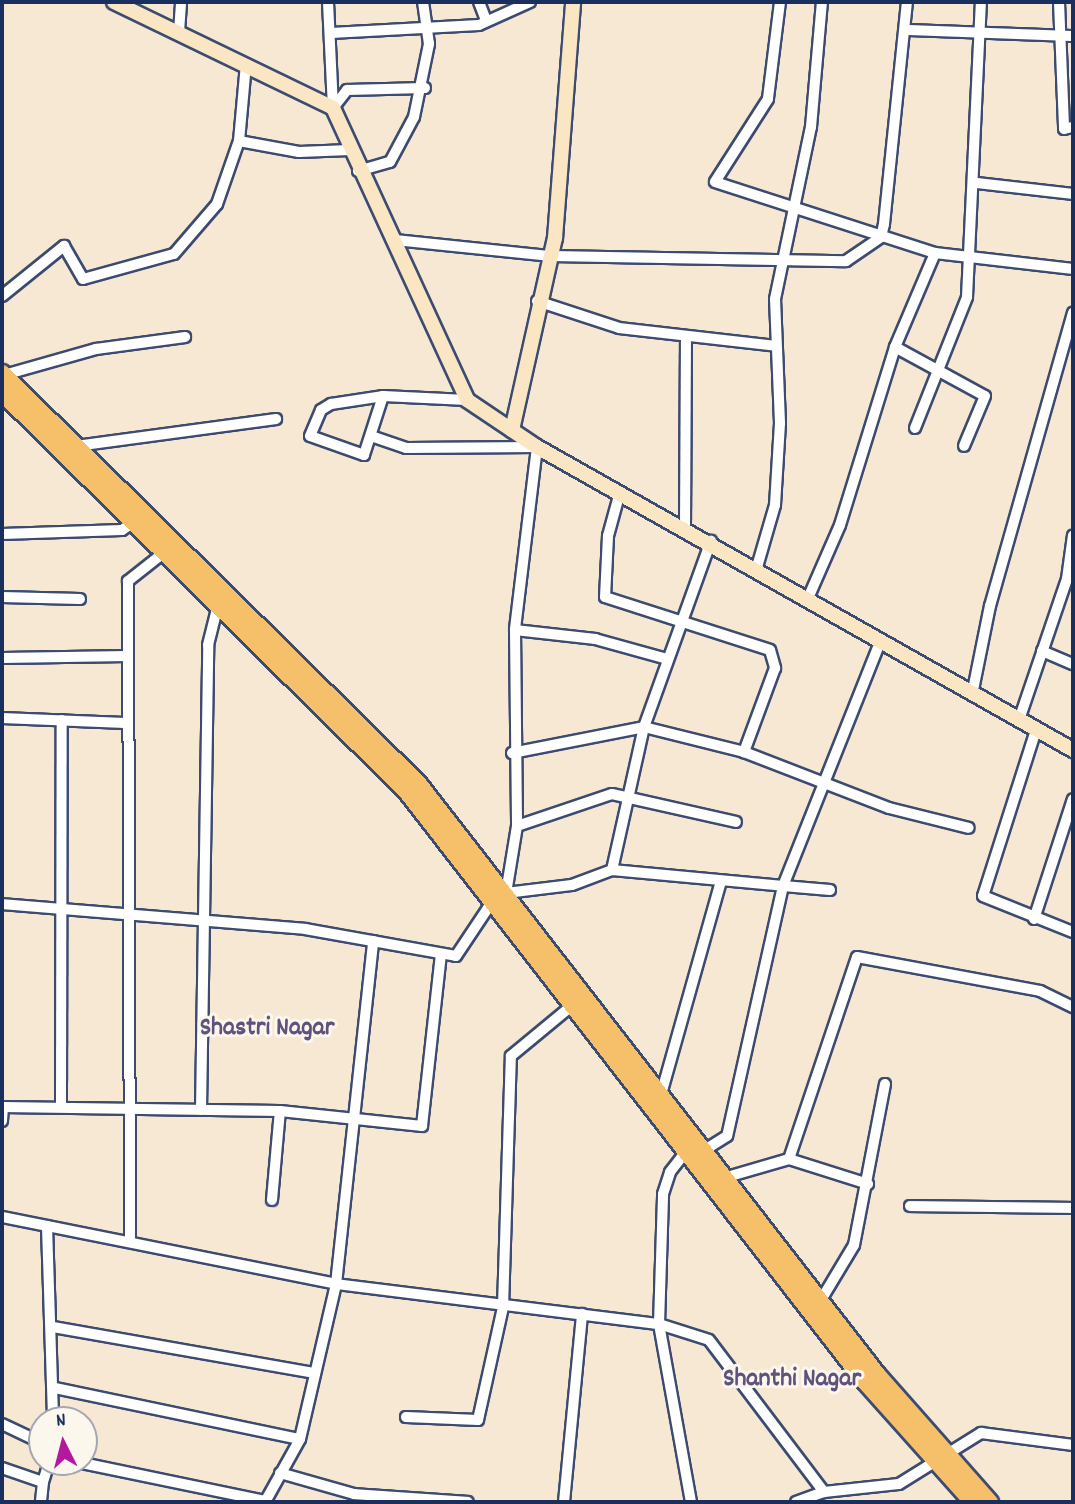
<!DOCTYPE html>
<html>
<head>
<meta charset="utf-8">
<style>
	body { margin:0 }
	#map { position:relative; width:1075px; height:1504px; overflow:hidden; background:#f7e8d3; font-family:Dekko,sans-serif }
	div>[style] { position:absolute }
	.roads { filter:drop-shadow(2px 0 #3c4b70) drop-shadow(-2px 0 #3c4b70) drop-shadow(0 2px #3c4b70) drop-shadow(0 -2px #3c4b70) }
	.street>* { height:10px; margin:-5px; padding:0 5px; transform-origin:5px; border-radius:5px; background:#fff }
	.secondary>* { height:14px; margin:-7px; padding:0 7px; transform-origin:7px; border-radius:7px; background:#fbe6c4 }
	.primary>* { height:16px; margin:-8px; padding:0 8px; transform-origin:8px; border-radius:8px; background:#f6c06b }
	span { translate:-50% -50%; white-space:nowrap; text-align:center; line-height:1.15; -webkit-text-stroke:6px #fbf7ec; paint-order:stroke }
	.quarter-label { font-size:26px; color:#5f527c; font-weight:700 }
	.frame { position:absolute; inset:0; border:4px solid #1b2f5e; pointer-events:none }
	.north { position:absolute; left:28px; top:1406px; width:70px; height:70px; box-sizing:border-box; background:#fbf7ec; border:2px solid #a1a7b3; border-radius:50%; rotate:354deg; font-size:19px; font-weight:700; line-height:28px; text-align:center; color:#1b2f5e }
	.north::after { content:''; display:block; margin:auto; width:24px; height:32px; background:#b5179e; clip-path:polygon(50% 0,100% 100%,50% 72%,0 100%) }
</style>
</head>
<body>
<div id="map">
	<div class="roads">
		<div class="street">
			<div style="left:328px;top:2px;width:106px;rotate:87.3deg"></div>
			<div style="left:333px;top:108px;width:23px;rotate:-52deg"></div>
			<div style="left:347px;top:90px;width:78px;rotate:-1.5deg"></div>
			<div style="left:479px;top:2px;width:19px;rotate:69deg"></div>
			<div style="left:780px;top:2px;width:98px;rotate:97.1deg"></div>
			<div style="left:768px;top:99px;width:98px;rotate:122.6deg"></div>
			<div style="left:715px;top:182px;width:231px;rotate:17.9deg"></div>
			<div style="left:935px;top:253px;width:139px;rotate:6.6deg"></div>
			<div style="left:1059px;top:2px;width:127px;rotate:87.7deg"></div>
			<div style="left:1064px;top:129px;width:9px;rotate:-13deg"></div>
			<div style="left:907px;top:30px;width:166px;rotate:2.1deg"></div>
			<div style="left:179px;top:32px;width:30px;rotate:-86deg"></div>
			<div style="left:331px;top:33px;width:148px;rotate:-3.1deg"></div>
			<div style="left:479px;top:25px;width:56px;rotate:-24.3deg"></div>
			<div style="left:239px;top:141px;width:61px;rotate:10.4deg"></div>
			<div style="left:299px;top:152px;width:51px;rotate:-2.2deg"></div>
			<div style="left:358px;top:171px;width:33px;rotate:-16deg"></div>
			<div style="left:390px;top:162px;width:51px;rotate:-61.9deg"></div>
			<div style="left:414px;top:117px;width:75px;rotate:-78.4deg"></div>
			<div style="left:429px;top:44px;width:42px;rotate:-98.1deg"></div>
			<div style="left:977px;top:183px;width:97px;rotate:6.5deg"></div>
			<div style="left:395px;top:240px;width:157px;rotate:5.9deg"></div>
			<div style="left:551px;top:256px;width:295px;rotate:1deg"></div>
			<div style="left:846px;top:261px;width:42px;rotate:-34.4deg"></div>
			<div style="left:881px;top:237px;width:13px;rotate:-77deg"></div>
			<div style="left:884px;top:224px;width:223px;rotate:-84.1deg"></div>
			<div style="left:2px;top:296px;width:80px;rotate:-38.9deg"></div>
			<div style="left:64px;top:246px;width:38px;rotate:60deg"></div>
			<div style="left:83px;top:279px;width:94px;rotate:-15.4deg"></div>
			<div style="left:174px;top:254px;width:66px;rotate:-49.3deg"></div>
			<div style="left:217px;top:204px;width:67px;rotate:-70.8deg"></div>
			<div style="left:239px;top:141px;width:77px;rotate:-84.8deg"></div>
			<div style="left:537px;top:301px;width:86px;rotate:18.2deg"></div>
			<div style="left:619px;top:328px;width:158px;rotate:6.5deg"></div>
			<div style="left:895px;top:347px;width:102px;rotate:28.6deg"></div>
			<div style="left:985px;top:396px;width:54px;rotate:112.8deg"></div>
			<div style="left:4px;top:375px;width:96px;rotate:-15.8deg"></div>
			<div style="left:96px;top:349px;width:90px;rotate:-7.7deg"></div>
			<div style="left:383px;top:396px;width:62px;rotate:107.9deg"></div>
			<div style="left:364px;top:455px;width:57px;rotate:-160.6deg"></div>
			<div style="left:310px;top:436px;width:28px;rotate:-67deg"></div>
			<div style="left:321px;top:410px;width:12px;rotate:-31deg"></div>
			<div style="left:331px;top:404px;width:53px;rotate:-8.7deg"></div>
			<div style="left:383px;top:396px;width:84px;rotate:2.7deg"></div>
			<div style="left:915px;top:428px;width:141px;rotate:-68.3deg"></div>
			<div style="left:967px;top:297px;width:295px;rotate:-87.3deg"></div>
			<div style="left:374px;top:437px;width:34px;rotate:19deg"></div>
			<div style="left:406px;top:448px;width:131px;rotate:-0.4deg"></div>
			<div style="left:537px;top:447px;width:184px;rotate:96.9deg"></div>
			<div style="left:515px;top:630px;width:196px;rotate:89.4deg"></div>
			<div style="left:517px;top:826px;width:68px;rotate:99.3deg"></div>
			<div style="left:506px;top:893px;width:66px;rotate:-6.9deg"></div>
			<div style="left:572px;top:885px;width:43px;rotate:-20.6deg"></div>
			<div style="left:612px;top:870px;width:172px;rotate:5.3deg"></div>
			<div style="left:783px;top:886px;width:256px;rotate:102.6deg"></div>
			<div style="left:727px;top:1136px;width:25px;rotate:148deg"></div>
			<div style="left:76px;top:446px;width:202px;rotate:-7.7deg"></div>
			<div style="left:620px;top:492px;width:46px;rotate:105.3deg"></div>
			<div style="left:608px;top:536px;width:61px;rotate:92.8deg"></div>
			<div style="left:605px;top:597px;width:173px;rotate:17.8deg"></div>
			<div style="left:770px;top:650px;width:19px;rotate:74deg"></div>
			<div style="left:775px;top:668px;width:90px;rotate:110.3deg"></div>
			<div style="left:685px;top:527px;width:190px;rotate:-89.7deg"></div>
			<div style="left:2px;top:534px;width:120px;rotate:-1.9deg"></div>
			<div style="left:122px;top:530px;width:14px;rotate:-34deg"></div>
			<div style="left:757px;top:567px;width:65px;rotate:-73.8deg"></div>
			<div style="left:775px;top:505px;width:82px;rotate:-86.5deg"></div>
			<div style="left:780px;top:423px;width:124px;rotate:-92.3deg"></div>
			<div style="left:775px;top:299px;width:176px;rotate:-78.2deg"></div>
			<div style="left:811px;top:127px;width:125px;rotate:-85deg"></div>
			<div style="left:809px;top:596px;width:77px;rotate:-66.4deg"></div>
			<div style="left:840px;top:525px;width:186px;rotate:-72.8deg"></div>
			<div style="left:895px;top:347px;width:102px;rotate:-66.9deg"></div>
			<div style="left:2px;top:597px;width:78px;rotate:1.5deg"></div>
			<div style="left:515px;top:630px;width:81px;rotate:6.4deg"></div>
			<div style="left:595px;top:639px;width:75px;rotate:15.5deg"></div>
			<div style="left:1042px;top:651px;width:34px;rotate:23deg"></div>
			<div style="left:2px;top:658px;width:126px;rotate:-0.9deg"></div>
			<div style="left:972px;top:695px;width:91px;rotate:-78.6deg"></div>
			<div style="left:990px;top:606px;width:305px;rotate:-74.2deg"></div>
			<div style="left:2px;top:718px;width:123px;rotate:2.3deg"></div>
			<div style="left:1019px;top:720px;width:149px;rotate:-71.2deg"></div>
			<div style="left:1067px;top:579px;width:44px;rotate:-82.2deg"></div>
			<div style="left:1036px;top:730px;width:174px;rotate:107.7deg"></div>
			<div style="left:983px;top:896px;width:97px;rotate:21.8deg"></div>
			<div style="left:512px;top:753px;width:135px;rotate:-11.1deg"></div>
			<div style="left:644px;top:727px;width:103px;rotate:14deg"></div>
			<div style="left:744px;top:752px;width:155px;rotate:21.1deg"></div>
			<div style="left:889px;top:808px;width:82px;rotate:14deg"></div>
			<div style="left:517px;top:826px;width:100px;rotate:-18.6deg"></div>
			<div style="left:612px;top:794px;width:127px;rotate:12.7deg"></div>
			<div style="left:612px;top:870px;width:147px;rotate:-77.4deg"></div>
			<div style="left:644px;top:727px;width:198px;rotate:-70.2deg"></div>
			<div style="left:830px;top:890px;width:47px;rotate:-175.1deg"></div>
			<div style="left:783px;top:886px;width:265px;rotate:-68.3deg"></div>
			<div style="left:2px;top:904px;width:304px;rotate:4.7deg"></div>
			<div style="left:305px;top:929px;width:153px;rotate:10.1deg"></div>
			<div style="left:456px;top:956px;width:69px;rotate:-56.3deg"></div>
			<div style="left:1034px;top:919px;width:126px;rotate:-72deg"></div>
			<div style="left:662px;top:1091px;width:218px;rotate:-74.3deg"></div>
			<div style="left:61px;top:1106px;width:386px;rotate:-89.9deg"></div>
			<div style="left:2px;top:1107px;width:278px;rotate:0.8deg"></div>
			<div style="left:280px;top:1111px;width:143px;rotate:6deg"></div>
			<div style="left:422px;top:1126px;width:172px;rotate:-83.7deg"></div>
			<div style="left:201px;top:1110px;width:465px;rotate:-89.1deg"></div>
			<div style="left:208px;top:645px;width:41px;rotate:-76deg"></div>
			<div style="left:2px;top:1121px;width:14px;rotate:-86deg"></div>
			<div style="left:789px;top:1159px;width:213px;rotate:-71.4deg"></div>
			<div style="left:857px;top:957px;width:186px;rotate:10.5deg"></div>
			<div style="left:1040px;top:991px;width:37px;rotate:26deg"></div>
			<div style="left:727px;top:1177px;width:65px;rotate:-16.2deg"></div>
			<div style="left:789px;top:1159px;width:83px;rotate:17.6deg"></div>
			<div style="left:272px;top:1200px;width:89px;rotate:-84.9deg"></div>
			<div style="left:910px;top:1206px;width:163px;rotate:0.7deg"></div>
			<div style="left:2px;top:1217px;width:341px;rotate:11.3deg"></div>
			<div style="left:336px;top:1284px;width:325px;rotate:7.1deg"></div>
			<div style="left:659px;top:1324px;width:130px;rotate:-88.2deg"></div>
			<div style="left:663px;top:1194px;width:23px;rotate:-72deg"></div>
			<div style="left:670px;top:1172px;width:31px;rotate:-52deg"></div>
			<div style="left:47px;top:1226px;width:194px;rotate:88.2deg"></div>
			<div style="left:130px;top:1241px;width:660px;rotate:-90.17deg"></div>
			<div style="left:128px;top:581px;width:48px;rotate:-38.3deg"></div>
			<div style="left:821px;top:1300px;width:64px;rotate:-59deg"></div>
			<div style="left:854px;top:1245px;width:164px;rotate:-79.1deg"></div>
			<div style="left:53px;top:1327px;width:266px;rotate:10deg"></div>
			<div style="left:55px;top:1388px;width:250px;rotate:11.8deg"></div>
			<div style="left:406px;top:1417px;width:72px;rotate:2.4deg"></div>
			<div style="left:478px;top:1420px;width:116px;rotate:-77.5deg"></div>
			<div style="left:503px;top:1307px;width:251px;rotate:-88.2deg"></div>
			<div style="left:511px;top:1056px;width:83px;rotate:-39.6deg"></div>
			<div style="left:2px;top:1424px;width:44px;rotate:25.4deg"></div>
			<div style="left:77px;top:1462px;width:193px;rotate:11.7deg"></div>
			<div style="left:2px;top:1468px;width:43px;rotate:18.9deg"></div>
			<div style="left:43px;top:1482px;width:20px;rotate:96deg"></div>
			<div style="left:280px;top:1473px;width:77px;rotate:15.8deg"></div>
			<div style="left:354px;top:1494px;width:114px;rotate:4deg"></div>
			<div style="left:43px;top:1482px;width:21px;rotate:-73deg"></div>
			<div style="left:265px;top:1502px;width:72px;rotate:-60.9deg"></div>
			<div style="left:300px;top:1439px;width:159px;rotate:-76.9deg"></div>
			<div style="left:336px;top:1284px;width:345px;rotate:-83.8deg"></div>
			<div style="left:564px;top:1502px;width:189px;rotate:-84.5deg"></div>
			<div style="left:691px;top:1502px;width:181px;rotate:-100.2deg"></div>
			<div style="left:659px;top:1324px;width:52px;rotate:17.7deg"></div>
			<div style="left:709px;top:1340px;width:191px;rotate:52.9deg"></div>
			<div style="left:796px;top:1502px;width:30px;rotate:-20deg"></div>
			<div style="left:824px;top:1492px;width:75px;rotate:-6.1deg"></div>
			<div style="left:899px;top:1484px;width:97px;rotate:-31.9deg"></div>
			<div style="left:981px;top:1433px;width:93px;rotate:7.4deg"></div>
		</div>
		<div class="secondary">
			<div style="left:114px;top:2px;width:243px;rotate:25.8deg"></div>
			<div style="left:333px;top:108px;width:321px;rotate:65.3deg"></div>
			<div style="left:467px;top:400px;width:84px;rotate:33.9deg"></div>
			<div style="left:537px;top:447px;width:616px;rotate:29.48deg"></div>
			<div style="left:512px;top:430px;width:197px;rotate:-77.4deg"></div>
			<div style="left:555px;top:238px;width:237px;rotate:-85.6deg"></div>
		</div>
		<div class="primary">
			<div style="left:2px;top:373px;width:585px;rotate:44.58deg"></div>
			<div style="left:419px;top:784px;width:747px;rotate:52.18deg"></div>
			<div style="left:877px;top:1374px;width:171px;rotate:48.6deg"></div>
			<div style="left:2px;top:393px;width:567px;rotate:44.57deg"></div>
			<div style="left:406px;top:791px;width:747px;rotate:52.18deg"></div>
			<div style="left:864px;top:1381px;width:162px;rotate:48.2deg"></div>
		</div>
	</div>
	<div class="quarter-label">
		<span style="left:267px;top:1029px">Shastri Nagar</span>
		<span style="left:792px;top:1380px">Shanthi Nagar</span>
	</div>
	<div class="frame"></div>
	<div class="north">N</div>
</div>
</body>
</html>
